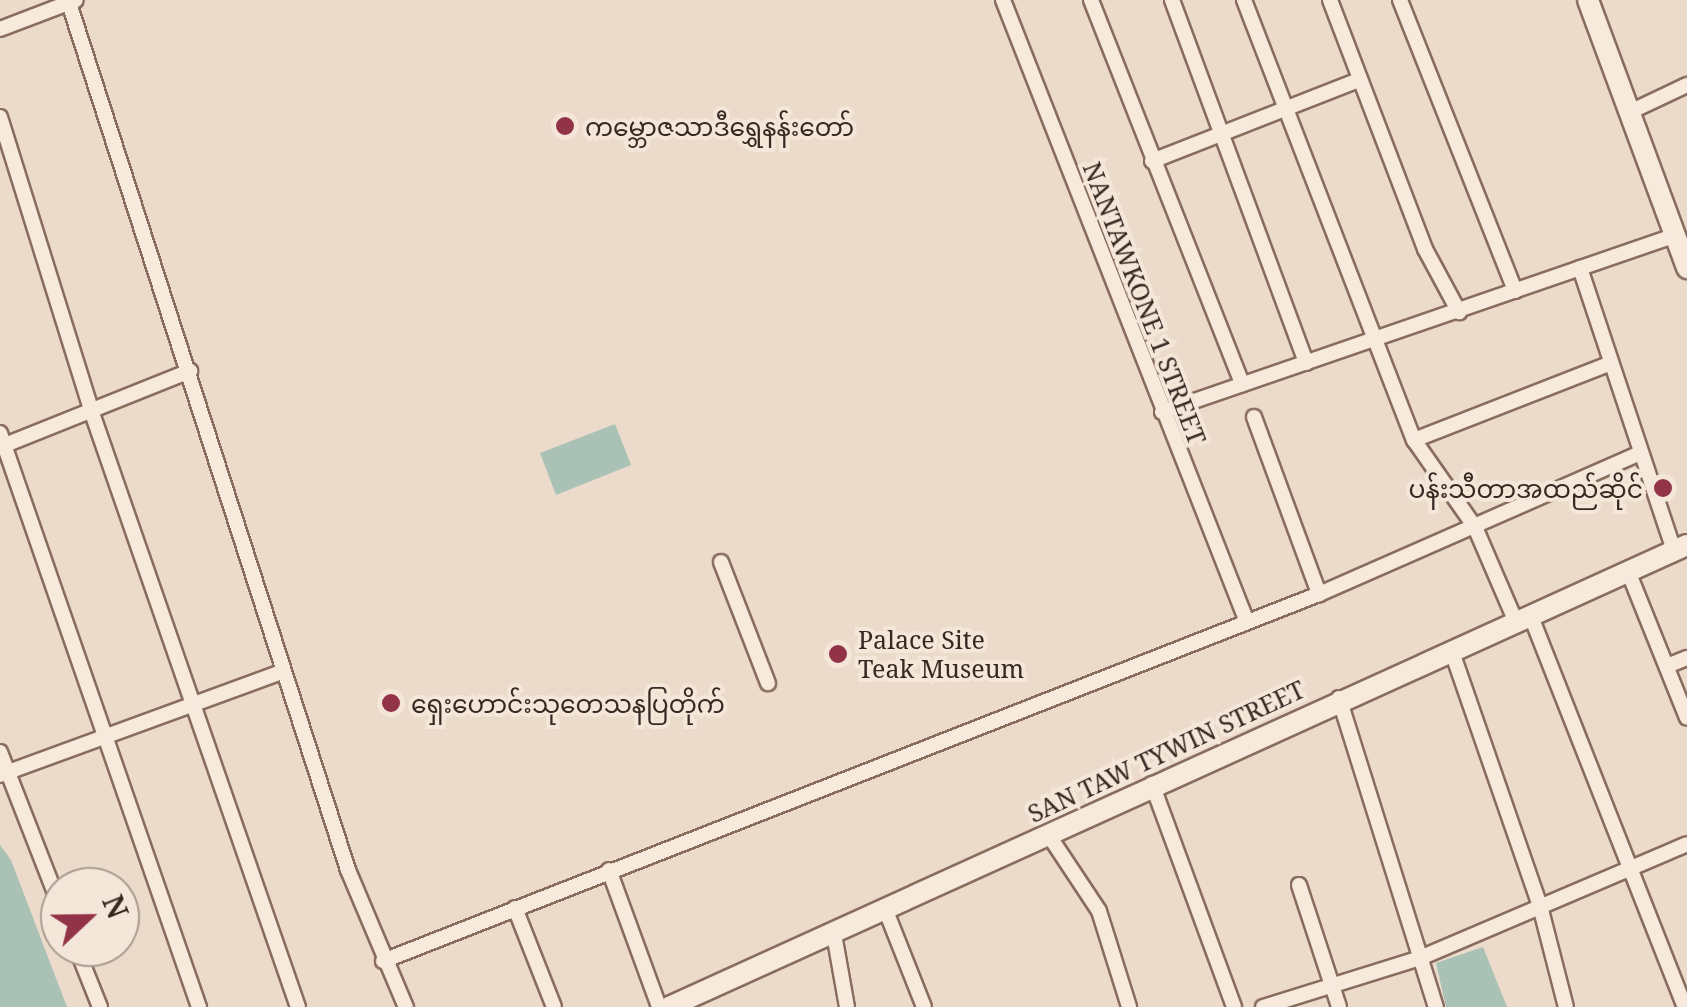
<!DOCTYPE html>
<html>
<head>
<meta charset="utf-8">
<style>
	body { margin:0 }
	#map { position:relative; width:1687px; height:1007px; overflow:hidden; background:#ecdbca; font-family:"Noto Serif","Noto Sans Myanmar",serif }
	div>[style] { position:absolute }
	.water>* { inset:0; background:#aac1b5 }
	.roads { filter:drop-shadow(2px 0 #886d5f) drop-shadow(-2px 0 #886d5f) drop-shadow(0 2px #886d5f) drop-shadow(0 -2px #886d5f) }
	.street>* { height:14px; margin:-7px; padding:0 7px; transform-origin:7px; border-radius:7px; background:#f7eadd }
	.secondary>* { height:20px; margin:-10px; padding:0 10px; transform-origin:10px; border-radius:10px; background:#f7eadd }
	.dots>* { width:28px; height:28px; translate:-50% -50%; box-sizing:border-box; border:5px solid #f4e7d9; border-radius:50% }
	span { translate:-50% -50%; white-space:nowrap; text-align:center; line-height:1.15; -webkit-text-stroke:8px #f4e7d9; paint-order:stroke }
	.poi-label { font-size:25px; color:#392822 }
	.left { translate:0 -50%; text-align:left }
	.right { translate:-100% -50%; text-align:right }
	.street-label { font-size:25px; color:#392822 }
	.north { position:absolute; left:40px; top:867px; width:100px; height:100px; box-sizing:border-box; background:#f4e7d9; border:2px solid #a99b90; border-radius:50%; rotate:68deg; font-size:28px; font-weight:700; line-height:40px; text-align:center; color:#392822 }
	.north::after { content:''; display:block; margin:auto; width:35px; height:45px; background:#923347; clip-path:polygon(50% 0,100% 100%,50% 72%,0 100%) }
</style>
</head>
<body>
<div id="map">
	<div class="water">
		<div style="clip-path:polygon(615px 424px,631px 465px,556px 495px,540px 453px)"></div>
		<div style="clip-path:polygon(0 845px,11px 860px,67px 1007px,0 1007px)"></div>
		<div style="clip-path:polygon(1483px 947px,1507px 1007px,1446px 1007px,1436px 963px)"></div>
	</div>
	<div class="roads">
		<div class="street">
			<div style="left:68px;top:0;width:914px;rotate:72.16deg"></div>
			<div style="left:348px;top:870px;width:149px;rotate:67.1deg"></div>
			<div style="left:1003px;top:0;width:668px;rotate:68.58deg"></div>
			<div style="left:1091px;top:0;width:413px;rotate:68.5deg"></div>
			<div style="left:1172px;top:0;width:387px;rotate:69.7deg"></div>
			<div style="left:1244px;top:0;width:472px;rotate:68.9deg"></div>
			<div style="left:1414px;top:440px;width:106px;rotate:55deg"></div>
			<div style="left:1475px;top:527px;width:101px;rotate:66.7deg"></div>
			<div style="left:1330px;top:0;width:267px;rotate:69.1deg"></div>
			<div style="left:1425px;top:249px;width:72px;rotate:61.6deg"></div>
			<div style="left:1400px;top:0;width:313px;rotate:68.4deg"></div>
			<div style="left:0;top:29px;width:81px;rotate:-20.9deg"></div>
			<div style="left:1632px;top:111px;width:61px;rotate:-25.3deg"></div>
			<div style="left:0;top:117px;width:307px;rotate:72.7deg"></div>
			<div style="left:91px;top:410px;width:632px;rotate:70.88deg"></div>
			<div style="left:1152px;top:161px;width:222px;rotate:-21.4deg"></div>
			<div style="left:1580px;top:268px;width:298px;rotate:71.6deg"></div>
			<div style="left:1162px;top:412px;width:544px;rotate:-19deg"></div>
			<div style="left:1254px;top:417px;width:189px;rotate:69.8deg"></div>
			<div style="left:0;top:433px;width:608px;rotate:70.88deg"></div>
			<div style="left:1414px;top:440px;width:209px;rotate:-21.3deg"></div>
			<div style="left:0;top:447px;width:205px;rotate:-21.8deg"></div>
			<div style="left:721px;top:562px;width:130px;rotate:68.8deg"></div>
			<div style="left:1628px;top:571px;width:158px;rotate:68.1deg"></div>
			<div style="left:1530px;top:614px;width:422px;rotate:68.5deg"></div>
			<div style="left:1451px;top:649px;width:272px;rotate:70.9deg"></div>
			<div style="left:1540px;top:906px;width:104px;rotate:75.6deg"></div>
			<div style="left:1667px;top:666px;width:22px;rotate:-22deg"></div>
			<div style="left:1339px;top:698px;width:324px;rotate:72.6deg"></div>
			<div style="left:0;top:752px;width:165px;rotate:68.7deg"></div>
			<div style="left:0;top:775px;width:300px;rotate:-20.1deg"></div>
			<div style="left:1152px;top:784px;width:238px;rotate:69.8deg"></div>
			<div style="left:1048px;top:834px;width:92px;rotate:56.5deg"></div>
			<div style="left:1099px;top:911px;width:101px;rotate:72.6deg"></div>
			<div style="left:609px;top:870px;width:146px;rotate:69.9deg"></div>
			<div style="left:1299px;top:885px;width:128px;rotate:71.8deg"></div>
			<div style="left:515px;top:908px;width:106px;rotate:68.5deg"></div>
			<div style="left:886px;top:911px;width:103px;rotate:68.4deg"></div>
			<div style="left:834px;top:934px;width:74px;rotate:79.9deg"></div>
			<div style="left:76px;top:947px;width:65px;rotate:68.2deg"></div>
			<div style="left:383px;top:961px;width:1005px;rotate:-21.41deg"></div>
			<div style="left:1319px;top:594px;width:351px;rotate:-23.7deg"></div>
			<div style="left:1263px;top:1007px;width:164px;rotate:-17.3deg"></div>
			<div style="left:1420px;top:958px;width:290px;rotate:-23.1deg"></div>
		</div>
		<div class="secondary">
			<div style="left:1588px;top:0;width:286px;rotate:69.7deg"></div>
			<div style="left:669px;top:1007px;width:1118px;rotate:-24.41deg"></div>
		</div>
	</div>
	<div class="dots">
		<div style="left:565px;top:126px;background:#923347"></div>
		<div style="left:1663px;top:488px;background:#923347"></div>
		<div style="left:838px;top:654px;background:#923347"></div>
		<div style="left:391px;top:703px;background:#923347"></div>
	</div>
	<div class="poi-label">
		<span class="left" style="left:585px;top:126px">ကမ္ဘောဇသာဒီရွှေနန်းတော်</span>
		<span class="right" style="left:1643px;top:488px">ပန်းသီတာအထည်ဆိုင်</span>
		<span class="left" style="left:858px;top:654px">Palace Site<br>Teak Museum</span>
		<span class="left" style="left:411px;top:703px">ရှေးဟောင်းသုတေသနပြတိုက်</span>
	</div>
	<div class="street-label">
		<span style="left:1145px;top:303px;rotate:69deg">NANTAWKONE 1 STREET</span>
		<span style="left:1166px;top:751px;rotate:-25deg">SAN TAW TYWIN STREET</span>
	</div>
	<div class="north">N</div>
</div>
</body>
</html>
